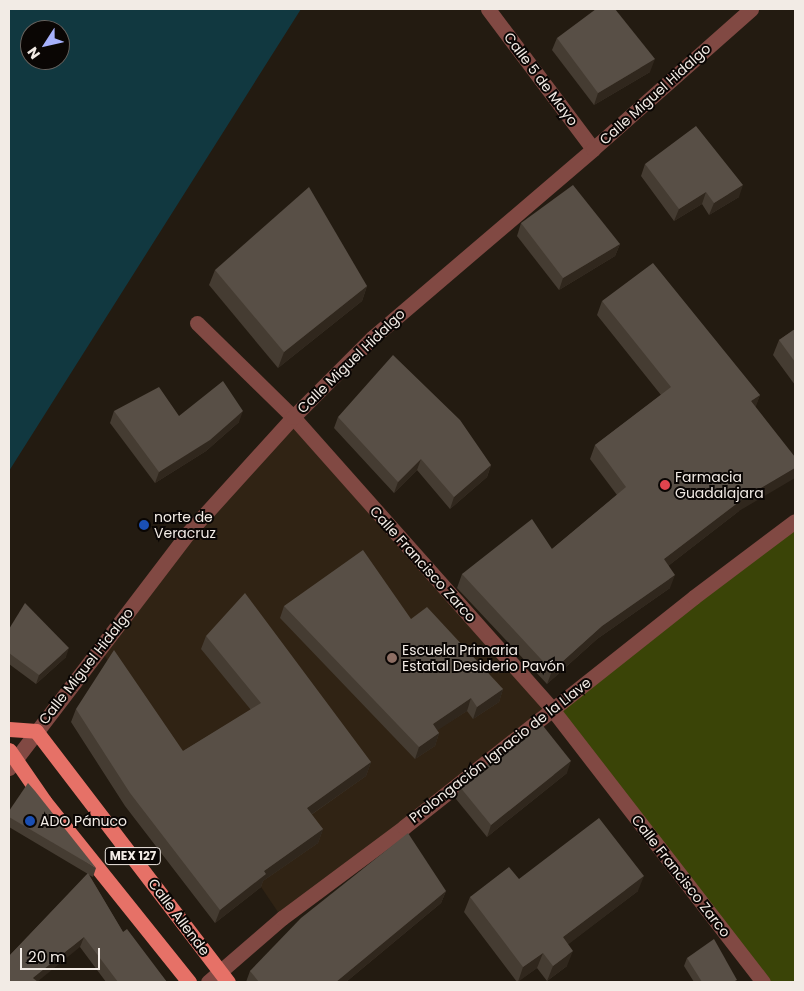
<!DOCTYPE html>
<html>
<head>
<meta charset="utf-8">
<style>
	body { margin:0 }
	#map { position:relative; width:804px; height:991px; overflow:hidden; background:#231b11; font-family:Poppins,sans-serif }
	div>[style] { position:absolute }
	.built>* { inset:0; background:#302314 }
	.green>* { inset:0; background:#3a4407 }
	.water>* { inset:0; background:#113840 }
	.minor>* { height:15px; margin:-7.5px; padding:0 7.5px; transform-origin:7.5px; border-radius:7.5px; background:#814943 }
	.major>* { height:15px; margin:-7.5px; padding:0 7.5px; transform-origin:7.5px; border-radius:7.5px; background:#e67167 }
	.wall>* { inset:0; background:#453c32 }
	.shaded-wall>* { inset:0; background:#30271d }
	.building>* { inset:0; background:#584f46 }
	.dots>* { width:14px; height:14px; translate:-50% -50%; box-sizing:border-box; border:2px solid #0a0604; border-radius:50% }
	span { translate:-50% -50%; white-space:nowrap; text-align:center; line-height:1.15; -webkit-text-stroke:4px #0a0604; paint-order:stroke }
	.shield-label span { padding:1px 4px; background:#0a0604; border:1px solid; border-radius:4px; -webkit-text-stroke-width:0 }
	.shield-label { font-size:12px; color:#f2ebe5; font-weight:700 }
	.street-label { font-size:14px; color:#f2ebe5 }
	.poi-label { font-size:14px; color:#f2ebe5 }
	.left { translate:0 -50%; text-align:left }
	.frame { position:absolute; inset:0; border:10px solid #f2ebe5; pointer-events:none }
	.north { position:absolute; left:20px; top:20px; width:50px; height:50px; box-sizing:border-box; background:#0a0604; border:1px solid #67625e; border-radius:50%; rotate:235deg; font-size:14px; font-weight:700; line-height:20px; text-align:center; color:#f2ebe5 }
	.north::after { content:''; display:block; margin:auto; width:18px; height:22px; background:#a6b1fc; clip-path:polygon(50% 0,100% 100%,50% 72%,0 100%) }
	.scale { position:absolute; left:20px; top:948px; width:80px; height:22px; box-sizing:border-box; border:2px solid #f2ebe5; border-top:0; padding-left:6px; font-size:15px; line-height:18px; white-space:nowrap; color:#f2ebe5; -webkit-text-stroke:4px #0a0604; paint-order:stroke }
</style>
</head>
<body>
<div id="map">
	<div class="built">
		<div style="clip-path:polygon(290px 413px,552px 709px,282px 918px,98px 646px)"></div>
	</div>
	<div class="green">
		<div style="clip-path:polygon(795px 521px,795px 982px,763px 982px,552px 709px)"></div>
	</div>
	<div class="water">
		<div style="clip-path:polygon(evenodd,9px 9px,301px 9px,9px 471px,9px 9px,30px 30px,60px 30px,60px 60px,30px 60px,30px 30px)"></div>
	</div>
	<div class="minor">
		<div style="left:488px;top:9px;width:175px;rotate:53.1deg"></div>
		<div style="left:197px;top:323px;width:134px;rotate:44.4deg"></div>
		<div style="left:293px;top:417px;width:390px;rotate:48.4deg"></div>
		<div style="left:552px;top:709px;width:345px;rotate:52.3deg"></div>
		<div style="left:9px;top:768px;width:294px;rotate:-52.7deg"></div>
		<div style="left:187px;top:534px;width:158px;rotate:-47.8deg"></div>
		<div style="left:293px;top:417px;width:112px;rotate:-45deg"></div>
		<div style="left:372px;top:338px;width:291px;rotate:-40.5deg"></div>
		<div style="left:593px;top:149px;width:211px;rotate:-41.5deg"></div>
		<div style="left:208px;top:982px;width:98px;rotate:-40.9deg"></div>
		<div style="left:282px;top:918px;width:152px;rotate:-36.7deg"></div>
		<div style="left:404px;top:827px;width:370px;rotate:-38.4deg"></div>
		<div style="left:694px;top:597px;width:126px;rotate:-37deg"></div>
	</div>
	<div class="major">
		<div style="left:9px;top:729px;width:27px;rotate:4deg"></div>
		<div style="left:36px;top:731px;width:316px;rotate:52.6deg"></div>
		<div style="left:9px;top:750px;width:62px;rotate:55.5deg"></div>
		<div style="left:44px;top:801px;width:232px;rotate:51.3deg"></div>
	</div>
	<div class="wall">
		<div style="clip-path:polygon(557px 38px,650px 72px,594px 105px,552px 50px)"></div>
		<div style="clip-path:polygon(645px 164px,739px 197px,709px 215px,702px 204px,674px 221px,641px 176px)"></div>
		<div style="clip-path:polygon(521px 223px,620px 244px,615px 256px,559px 290px,517px 236px)"></div>
		<div style="clip-path:polygon(215px 270px,367px 286px,362px 301px,278px 368px,209px 285px)"></div>
		<div style="clip-path:polygon(602px 301px,760px 395px,755px 407px,739px 511px,668px 566px,670px 588px,597px 639px,547px 684px,457px 588px,462px 574px,552px 549px,617px 495px,590px 459px,595px 445px,661px 395px,597px 315px)"></div>
		<div style="clip-path:polygon(795px 329px,795px 385px,773px 355px,779px 340px)"></div>
		<div style="clip-path:polygon(114px 411px,179px 416px,239px 422px,206px 451px,155px 483px,110px 423px)"></div>
		<div style="clip-path:polygon(338px 417px,491px 465px,487px 477px,450px 509px,417px 470px,394px 493px,334px 428px)"></div>
		<div style="clip-path:polygon(284px 606px,411px 619px,503px 689px,499px 702px,473px 719px,467px 711px,437px 730px,439px 733px,435px 746px,415px 759px,280px 618px)"></div>
		<div style="clip-path:polygon(9px 629px,66px 657px,36px 684px,9px 664px)"></div>
		<div style="clip-path:polygon(206px 636px,371px 762px,366px 776px,311px 815px,323px 829px,318px 843px,263px 881px,261px 887px,215px 923px,125px 806px,71px 722px,76px 709px,183px 751px,251px 710px,201px 649px)"></div>
		<div style="clip-path:polygon(567px 773px,487px 837px,456px 799px,460px 787px)"></div>
		<div style="clip-path:polygon(9px 811px,96px 868px,93px 877px,89px 875px,123px 932px,167px 982px,106px 982px,80px 947px,10px 955px,88px 874px,9px 827px)"></div>
		<div style="clip-path:polygon(519px 879px,638px 891px,568px 944px,567px 966px,547px 981px,537px 968px,517px 982px,464px 912px,470px 897px)"></div>
		<div style="clip-path:polygon(446px 891px,441px 903px,346px 982px,246px 982px,250px 971px)"></div>
		<div style="clip-path:polygon(687px 958px,736px 982px,694px 982px,684px 966px)"></div>
	</div>
	<div class="shaded-wall">
		<div style="clip-path:polygon(655px 59px,650px 72px,594px 105px,598px 93px)"></div>
		<div style="clip-path:polygon(743px 185px,739px 197px,709px 215px,714px 203px)"></div>
		<div style="clip-path:polygon(706px 192px,702px 204px,674px 221px,679px 209px)"></div>
		<div style="clip-path:polygon(620px 244px,615px 256px,559px 290px,563px 278px)"></div>
		<div style="clip-path:polygon(367px 286px,362px 301px,278px 368px,284px 352px)"></div>
		<div style="clip-path:polygon(760px 395px,755px 409px,751px 401px)"></div>
		<div style="clip-path:polygon(243px 411px,239px 422px,206px 451px,155px 483px,159px 472px)"></div>
		<div style="clip-path:polygon(421px 459px,417px 470px,394px 493px,398px 482px)"></div>
		<div style="clip-path:polygon(491px 465px,487px 477px,450px 509px,454px 497px)"></div>
		<div style="clip-path:polygon(795px 468px,795px 478px,739px 511px,659px 573px,664px 559px,744px 498px)"></div>
		<div style="clip-path:polygon(675px 575px,670px 588px,597px 639px,547px 684px,552px 671px,602px 626px)"></div>
		<div style="clip-path:polygon(69px 648px,66px 657px,36px 684px,39px 675px)"></div>
		<div style="clip-path:polygon(503px 689px,499px 702px,473px 719px,477px 707px)"></div>
		<div style="clip-path:polygon(471px 698px,467px 711px,429px 736px,433px 724px)"></div>
		<div style="clip-path:polygon(439px 733px,435px 746px,415px 759px,419px 747px)"></div>
		<div style="clip-path:polygon(571px 761px,567px 773px,487px 837px,491px 825px)"></div>
		<div style="clip-path:polygon(371px 762px,366px 776px,302px 821px,307px 808px)"></div>
		<div style="clip-path:polygon(323px 829px,318px 843px,263px 881px,261px 887px,215px 923px,220px 910px,264px 871px)"></div>
		<div style="clip-path:polygon(644px 876px,638px 891px,557px 953px,563px 937px)"></div>
		<div style="clip-path:polygon(446px 891px,441px 903px,346px 982px,336px 982px)"></div>
		<div style="clip-path:polygon(84px 937px,80px 947px,37px 982px,33px 978px)"></div>
		<div style="clip-path:polygon(573px 951px,567px 966px,547px 981px,553px 966px)"></div>
		<div style="clip-path:polygon(543px 953px,537px 968px,518px 982px,523px 967px)"></div>
	</div>
	<div class="building">
		<div style="clip-path:polygon(596px 9px,615px 9px,655px 59px,598px 93px,557px 38px)"></div>
		<div style="clip-path:polygon(696px 126px,743px 185px,714px 203px,706px 192px,679px 209px,645px 164px)"></div>
		<div style="clip-path:polygon(573px 185px,620px 244px,563px 278px,521px 223px)"></div>
		<div style="clip-path:polygon(309px 187px,367px 286px,284px 352px,215px 270px)"></div>
		<div style="clip-path:polygon(653px 263px,760px 395px,751px 401px,795px 457px,795px 468px,744px 498px,664px 559px,675px 575px,602px 626px,552px 671px,462px 574px,532px 519px,552px 549px,626px 487px,595px 445px,671px 387px,602px 301px)"></div>
		<div style="clip-path:polygon(795px 329px,795px 362px,779px 340px)"></div>
		<div style="clip-path:polygon(393px 355px,460px 420px,491px 465px,454px 497px,421px 459px,398px 482px,338px 417px)"></div>
		<div style="clip-path:polygon(223px 381px,243px 411px,210px 440px,159px 472px,114px 411px,159px 387px,179px 416px)"></div>
		<div style="clip-path:polygon(363px 550px,411px 619px,427px 607px,503px 689px,477px 707px,471px 698px,433px 724px,439px 733px,419px 747px,284px 606px)"></div>
		<div style="clip-path:polygon(245px 593px,371px 762px,307px 808px,323px 829px,264px 871px,266px 874px,220px 910px,130px 793px,76px 709px,114px 650px,183px 751px,261px 703px,206px 636px)"></div>
		<div style="clip-path:polygon(25px 603px,69px 648px,39px 675px,9px 653px,9px 629px)"></div>
		<div style="clip-path:polygon(540px 722px,571px 761px,491px 825px,460px 787px)"></div>
		<div style="clip-path:polygon(28px 783px,35px 791px,96px 868px,9px 817px,9px 811px)"></div>
		<div style="clip-path:polygon(599px 818px,644px 876px,563px 937px,573px 951px,553px 966px,543px 953px,523px 967px,470px 897px,509px 867px,519px 879px)"></div>
		<div style="clip-path:polygon(408px 833px,446px 891px,336px 982px,259px 982px,250px 971px,301px 918px)"></div>
		<div style="clip-path:polygon(88px 873px,123px 932px,127px 929px,167px 982px,118px 982px,84px 937px,33px 978px,38px 982px,9px 982px,9px 955px,10px 955px)"></div>
		<div style="clip-path:polygon(714px 939px,737px 980px,733px 982px,702px 982px,687px 958px)"></div>
	</div>
	<div class="dots">
		<div style="left:665px;top:485px;background:#e0444e"></div>
		<div style="left:144px;top:525px;background:#1a4fb4"></div>
		<div style="left:392px;top:658px;background:#8d6e63"></div>
		<div style="left:30px;top:821px;background:#1a4fb4"></div>
	</div>
	<div class="shield-label">
		<span style="left:133px;top:856px">MEX 127</span>
	</div>
	<div class="street-label">
		<span style="left:541px;top:79px;rotate:53deg">Calle 5 de Mayo</span>
		<span style="left:655px;top:94px;rotate:-42deg">Calle Miguel Hidalgo</span>
		<span style="left:351px;top:361px;rotate:-44deg">Calle Miguel Hidalgo</span>
		<span style="left:423px;top:564px;rotate:48deg">Calle Francisco Zarco</span>
		<span style="left:86px;top:666px;rotate:-52deg">Calle Miguel Hidalgo</span>
		<span style="left:500px;top:750px;rotate:-38deg">Prolongación Ignacio de la Llave</span>
		<span style="left:681px;top:876px;rotate:52deg">Calle Francisco Zarco</span>
		<span style="left:179px;top:917px;rotate:53deg">Calle Allende</span>
	</div>
	<div class="poi-label">
		<span class="left" style="left:675px;top:485px">Farmacia<br>Guadalajara</span>
		<span class="left" style="left:154px;top:525px">norte de<br>Veracruz</span>
		<span class="left" style="left:402px;top:658px">Escuela Primaria<br>Estatal Desiderio Pavón</span>
		<span class="left" style="left:40px;top:821px">ADO Pánuco</span>
	</div>
	<div class="frame"></div>
	<div class="north">N</div>
	<div class="scale">20 m</div>
</div>
</body>
</html>
